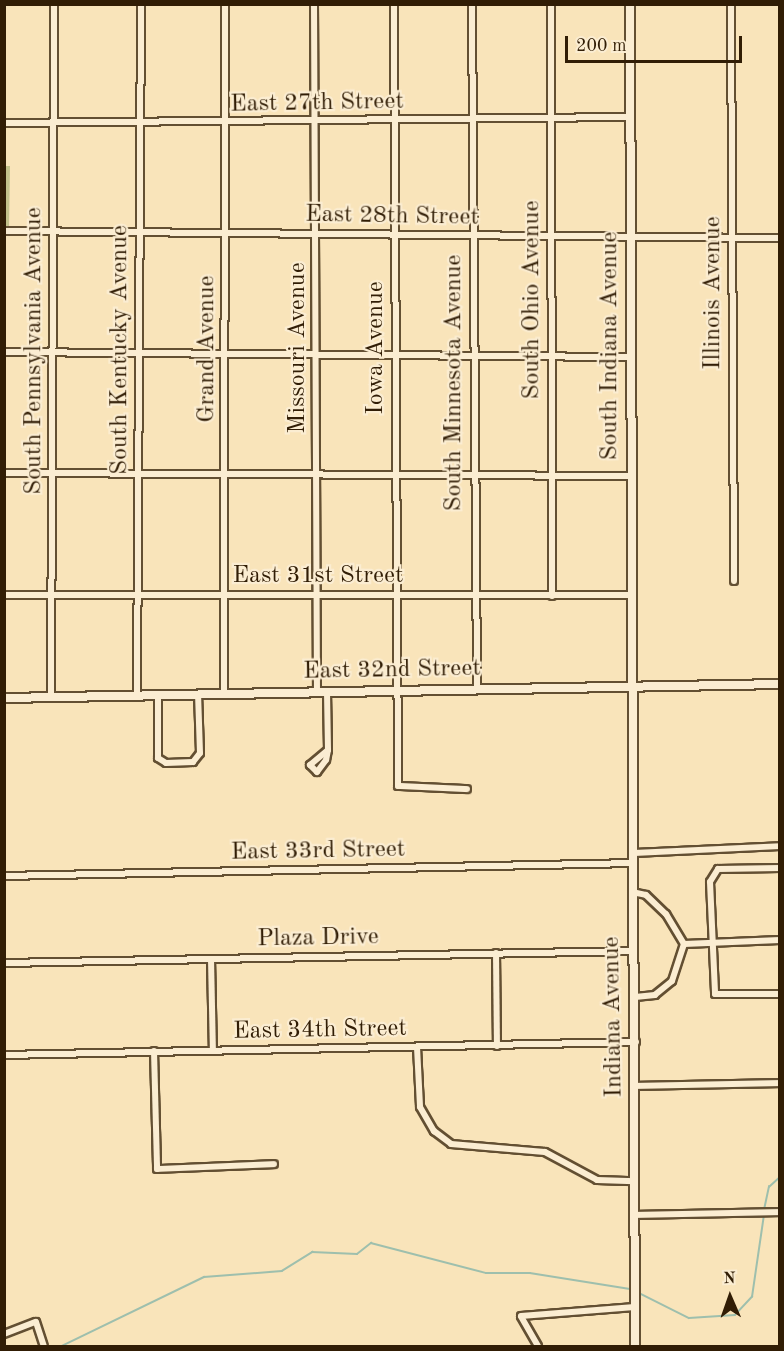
<!DOCTYPE html>
<html>
<head>
<meta charset="utf-8">
<style>
	body { margin:0 }
	#map { position:relative; width:784px; height:1351px; overflow:hidden; background:#f9e4ba; font-family:"Old Standard TT",serif }
	div>[style] { position:absolute }
	.green>* { inset:0; background:#c4c28b }
	.stream>* { height:1.5px; margin:-0.75px; padding:0 0.75px; transform-origin:0.75px; border-radius:0.75px; background:#9ebfad }
	.roads { filter:drop-shadow(2px 0 #634f32) drop-shadow(-2px 0 #634f32) drop-shadow(0 2px #634f32) drop-shadow(0 -2px #634f32) }
	.street>* { height:6px; margin:-3px; padding:0 3px; transform-origin:3px; border-radius:3px; background:#fbedd2 }
	.secondary>* { height:8px; margin:-4px; padding:0 4px; transform-origin:4px; border-radius:4px; background:#fbedd2 }
	span { translate:-50% -50%; white-space:nowrap; text-align:center; line-height:1.15; -webkit-text-stroke:4.5px #fbedd2; paint-order:stroke }
	.street-label { font-size:24px; color:#311d05 }
	.frame { position:absolute; inset:0; border:6px solid #311d05; pointer-events:none }
	.north { position:absolute; left:700px; top:1267px; width:60px; height:60px; -webkit-text-stroke:4px #fbedd2; paint-order:stroke; rotate:358deg; font-size:16px; font-weight:700; line-height:24px; text-align:center; color:#311d05 }
	.north::after { content:''; display:block; margin:auto; width:21px; height:27px; background:#311d05; clip-path:polygon(50% 0,100% 100%,50% 72%,0 100%) }
	.scale { position:absolute; left:565px; top:36px; width:177px; height:27px; box-sizing:border-box; border:3px solid #311d05; border-top:0; padding-left:8px; font-size:18px; line-height:21px; white-space:nowrap; color:#311d05; -webkit-text-stroke:4px #fbedd2; paint-order:stroke }
</style>
</head>
<body>
<div id="map">
	<div class="green">
		<div style="clip-path:polygon(5px 166px,10px 166px,9px 228px,5px 228px)"></div>
	</div>
	<div class="stream">
		<div style="left:764px;top:1210px;width:24px;rotate:-78deg"></div>
		<div style="left:769px;top:1187px;width:15px;rotate:-42deg"></div>
		<div style="left:637px;top:1292px;width:58px;rotate:26.6deg"></div>
		<div style="left:689px;top:1318px;width:46px;rotate:-3.7deg"></div>
		<div style="left:735px;top:1315px;width:25px;rotate:-47deg"></div>
		<div style="left:752px;top:1297px;width:83px;rotate:-81.7deg"></div>
		<div style="left:62px;top:1346px;width:158px;rotate:-25.9deg"></div>
		<div style="left:204px;top:1277px;width:78px;rotate:-4.4deg"></div>
		<div style="left:282px;top:1271px;width:36px;rotate:-32deg"></div>
		<div style="left:312px;top:1252px;width:45px;rotate:2.5deg"></div>
		<div style="left:357px;top:1254px;width:18px;rotate:-38deg"></div>
		<div style="left:371px;top:1243px;width:119px;rotate:14.6deg"></div>
		<div style="left:486px;top:1273px;width:44px"></div>
		<div style="left:530px;top:1273px;width:101px;rotate:9.1deg"></div>
	</div>
	<div class="roads">
		<div class="street">
			<div style="left:314px;top:4px;width:688px;rotate:89.75deg"></div>
			<div style="left:394px;top:4px;width:782px;rotate:89.71deg"></div>
			<div style="left:398px;top:786px;width:69px;rotate:2.5deg"></div>
			<div style="left:472px;top:4px;width:686px;rotate:89.58deg"></div>
			<div style="left:551px;top:4px;width:592px;rotate:89.9deg"></div>
			<div style="left:731px;top:4px;width:577px;rotate:89.7deg"></div>
			<div style="left:4px;top:123px;width:626px;rotate:-0.55deg"></div>
			<div style="left:4px;top:231px;width:776px;rotate:0.52deg"></div>
			<div style="left:4px;top:352px;width:627px;rotate:0.46deg"></div>
			<div style="left:4px;top:473px;width:627px;rotate:0.27deg"></div>
			<div style="left:4px;top:595px;width:628px"></div>
			<div style="left:327px;top:692px;width:58px;rotate:89deg"></div>
			<div style="left:224px;top:694px;width:690px;rotate:-89.92deg"></div>
			<div style="left:137px;top:695px;width:691px;rotate:-89.67deg"></div>
			<div style="left:158px;top:695px;width:63px;rotate:90deg"></div>
			<div style="left:158px;top:758px;width:9px;rotate:32deg"></div>
			<div style="left:166px;top:763px;width:27px;rotate:-2deg"></div>
			<div style="left:193px;top:762px;width:11px;rotate:-52deg"></div>
			<div style="left:200px;top:753px;width:59px;rotate:-91.9deg"></div>
			<div style="left:51px;top:697px;width:693px;rotate:-89.75deg"></div>
			<div style="left:328px;top:750px;width:10px;rotate:101deg"></div>
			<div style="left:326px;top:760px;width:15px;rotate:127deg"></div>
			<div style="left:317px;top:772px;width:10px;rotate:-135deg"></div>
			<div style="left:310px;top:765px;width:23px;rotate:-40deg"></div>
			<div style="left:634px;top:853px;width:146px;rotate:-2.7deg"></div>
			<div style="left:780px;top:868px;width:62px;rotate:179.1deg"></div>
			<div style="left:718px;top:869px;width:15px;rotate:122deg"></div>
			<div style="left:710px;top:882px;width:112px;rotate:87.4deg"></div>
			<div style="left:715px;top:994px;width:65px"></div>
			<div style="left:4px;top:876px;width:629px;rotate:-1.18deg"></div>
			<div style="left:632px;top:892px;width:14px;rotate:12deg"></div>
			<div style="left:646px;top:895px;width:28px;rotate:44deg"></div>
			<div style="left:666px;top:914px;width:35px;rotate:59deg"></div>
			<div style="left:684px;top:944px;width:39px;rotate:108deg"></div>
			<div style="left:672px;top:981px;width:22px;rotate:141deg"></div>
			<div style="left:655px;top:995px;width:20px;rotate:174deg"></div>
			<div style="left:684px;top:944px;width:96px;rotate:-2.4deg"></div>
			<div style="left:496px;top:953px;width:93px;rotate:89.4deg"></div>
			<div style="left:211px;top:959px;width:92px;rotate:88.8deg"></div>
			<div style="left:4px;top:963px;width:628px;rotate:-1.09deg"></div>
			<div style="left:417px;top:1047px;width:60px;rotate:87.1deg"></div>
			<div style="left:420px;top:1107px;width:28px;rotate:60deg"></div>
			<div style="left:434px;top:1131px;width:21px;rotate:37deg"></div>
			<div style="left:451px;top:1144px;width:94px;rotate:4.9deg"></div>
			<div style="left:545px;top:1152px;width:59px;rotate:28.3deg"></div>
			<div style="left:597px;top:1180px;width:38px;rotate:2deg"></div>
			<div style="left:154px;top:1051px;width:118px;rotate:88.5deg"></div>
			<div style="left:157px;top:1169px;width:117px;rotate:-2.4deg"></div>
			<div style="left:4px;top:1055px;width:632px;rotate:-1.18deg"></div>
			<div style="left:635px;top:1086px;width:145px;rotate:-1.2deg"></div>
			<div style="left:635px;top:1215px;width:145px;rotate:-1.2deg"></div>
			<div style="left:4px;top:1334px;width:34px;rotate:-21deg"></div>
			<div style="left:36px;top:1322px;width:25px;rotate:72deg"></div>
			<div style="left:538px;top:1346px;width:34px;rotate:-120deg"></div>
			<div style="left:521px;top:1316px;width:114px;rotate:-4.5deg"></div>
		</div>
		<div class="secondary">
			<div style="left:630px;top:4px;width:1342px;rotate:89.79deg"></div>
			<div style="left:4px;top:698px;width:776px;rotate:-1.03deg"></div>
		</div>
	</div>
	<div class="street-label">
		<span style="left:317px;top:104px;rotate:-1deg">East 27th Street</span>
		<span style="left:392px;top:217px;rotate:1deg">East 28th Street</span>
		<span style="left:714px;top:293px;rotate:-90deg">Illinois Avenue</span>
		<span style="left:533px;top:300px;rotate:-90deg">South Ohio Avenue</span>
		<span style="left:611px;top:346px;rotate:-90deg">South Indiana Avenue</span>
		<span style="left:299px;top:348px;rotate:-90deg">Missouri Avenue</span>
		<span style="left:377px;top:348px;rotate:-90deg">Iowa Avenue</span>
		<span style="left:208px;top:349px;rotate:-90deg">Grand Avenue</span>
		<span style="left:121px;top:350px;rotate:-90deg">South Kentucky Avenue</span>
		<span style="left:35px;top:351px;rotate:-90deg">South Pennsylvania Avenue</span>
		<span style="left:455px;top:383px;rotate:-90deg">South Minnesota Avenue</span>
		<span style="left:318px;top:577px">East 31st Street</span>
		<span style="left:392px;top:671px;rotate:-1deg">East 32nd Street</span>
		<span style="left:318px;top:852px;rotate:-1deg">East 33rd Street</span>
		<span style="left:318px;top:939px;rotate:-1deg">Plaza Drive</span>
		<span style="left:614px;top:1017px;rotate:-91deg">Indiana Avenue</span>
		<span style="left:320px;top:1031px;rotate:-1deg">East 34th Street</span>
	</div>
	<div class="frame"></div>
	<div class="north">N</div>
	<div class="scale">200 m</div>
</div>
</body>
</html>
